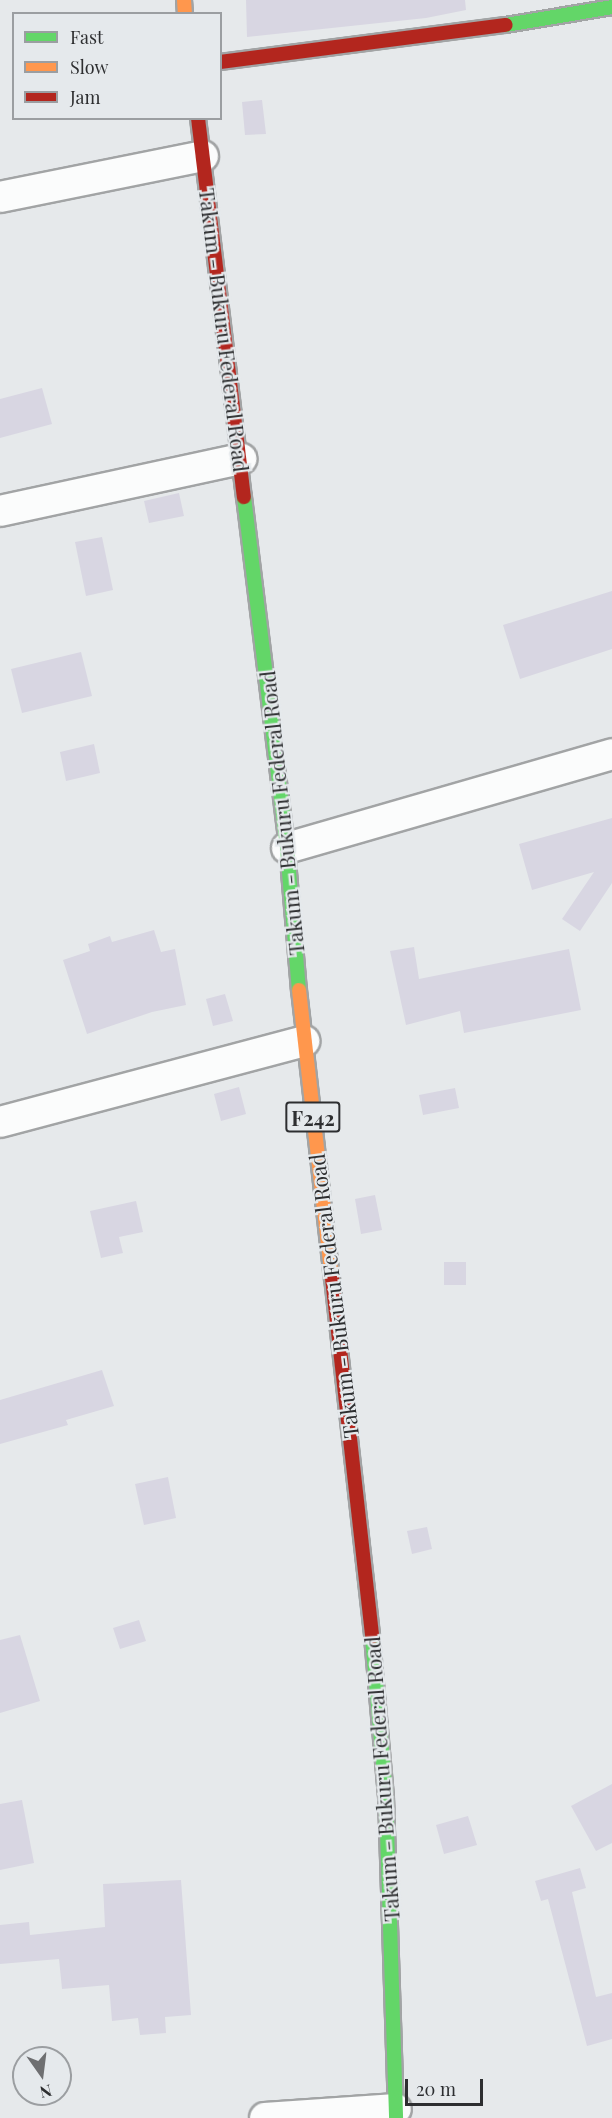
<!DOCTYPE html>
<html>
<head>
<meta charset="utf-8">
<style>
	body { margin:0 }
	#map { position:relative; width:612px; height:2118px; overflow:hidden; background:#e6e9eb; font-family:"Playfair Display",serif }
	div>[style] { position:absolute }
	.building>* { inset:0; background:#d8d6e2 }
	.roads { filter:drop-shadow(2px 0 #a2a4a5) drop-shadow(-2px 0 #a2a4a5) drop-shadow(0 2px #a2a4a5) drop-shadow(0 -2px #a2a4a5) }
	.street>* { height:30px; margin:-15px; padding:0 15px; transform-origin:15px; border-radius:15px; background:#fbfcfc }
	.fast>* { height:14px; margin:-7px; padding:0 7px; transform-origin:7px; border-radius:7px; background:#63d668 }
	.slow>* { height:14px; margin:-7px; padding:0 7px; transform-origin:7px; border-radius:7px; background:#ff974d }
	.jam>* { height:14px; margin:-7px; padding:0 7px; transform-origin:7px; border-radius:7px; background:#b3261e }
	span { translate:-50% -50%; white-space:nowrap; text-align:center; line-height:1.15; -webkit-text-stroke:4.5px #e5e9ec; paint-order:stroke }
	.shield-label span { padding:2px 4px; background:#e5e9ec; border:2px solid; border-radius:4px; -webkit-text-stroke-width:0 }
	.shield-label { font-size:20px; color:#2d2e30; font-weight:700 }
	.street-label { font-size:21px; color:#2d2e30 }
	.legend { position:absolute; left:12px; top:12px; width:210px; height:108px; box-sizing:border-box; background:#e5e9ec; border:2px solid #9b9ea1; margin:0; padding:8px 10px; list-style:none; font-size:18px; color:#2d2e30 }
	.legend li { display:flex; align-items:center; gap:12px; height:30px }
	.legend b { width:30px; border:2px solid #9b9ea1 }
	.north { position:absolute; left:12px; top:2046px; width:60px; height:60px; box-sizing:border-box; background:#e5e9ec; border:2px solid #9b9ea1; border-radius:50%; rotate:166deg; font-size:16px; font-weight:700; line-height:24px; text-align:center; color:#2d2e30 }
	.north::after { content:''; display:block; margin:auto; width:21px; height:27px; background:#6e6f71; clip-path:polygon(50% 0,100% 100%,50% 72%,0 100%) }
	.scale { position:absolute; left:405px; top:2079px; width:78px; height:27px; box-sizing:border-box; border:3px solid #2d2e30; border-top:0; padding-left:8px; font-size:18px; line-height:21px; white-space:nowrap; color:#2d2e30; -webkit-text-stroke:4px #e5e9ec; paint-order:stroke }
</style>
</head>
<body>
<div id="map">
	<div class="building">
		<div style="clip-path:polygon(246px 0,465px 0,466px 10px,426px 18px,247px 37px)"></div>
		<div style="clip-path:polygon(262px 100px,266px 134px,245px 135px,242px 102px)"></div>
		<div style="clip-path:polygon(42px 388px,52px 424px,0 438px,0 399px)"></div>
		<div style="clip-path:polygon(179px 493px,184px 516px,149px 523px,144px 501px)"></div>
		<div style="clip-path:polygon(102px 537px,113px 590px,86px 596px,75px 542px)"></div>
		<div style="clip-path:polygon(612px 591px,612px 649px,520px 679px,503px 625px)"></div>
		<div style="clip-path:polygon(81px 652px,92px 696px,22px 713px,11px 669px)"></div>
		<div style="clip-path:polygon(94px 744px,100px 773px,66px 781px,60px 752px)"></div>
		<div style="clip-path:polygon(612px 818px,612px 883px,580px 931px,562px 919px,594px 872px,532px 890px,519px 844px)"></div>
		<div style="clip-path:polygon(154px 930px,161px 952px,175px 949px,186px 1005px,152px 1012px,87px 1034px,63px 960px,90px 951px,88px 944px,110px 936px,112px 942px)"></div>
		<div style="clip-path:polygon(414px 947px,419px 979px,569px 949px,581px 1010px,464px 1033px,460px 1011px,406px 1025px,390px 951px)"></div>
		<div style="clip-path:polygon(225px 994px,233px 1021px,213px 1026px,206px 999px)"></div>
		<div style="clip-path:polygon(239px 1087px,246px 1114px,221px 1121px,214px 1094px)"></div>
		<div style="clip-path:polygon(455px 1088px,459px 1108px,423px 1115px,419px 1095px)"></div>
		<div style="clip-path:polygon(375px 1195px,382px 1230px,361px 1234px,355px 1199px)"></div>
		<div style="clip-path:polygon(136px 1201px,143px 1232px,119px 1237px,123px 1253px,101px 1258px,90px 1211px)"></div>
		<div style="clip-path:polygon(444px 1262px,466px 1262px,466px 1285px,444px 1285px)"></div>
		<div style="clip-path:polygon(102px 1370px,114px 1406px,66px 1420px,68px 1425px,0 1444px,0 1400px)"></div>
		<div style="clip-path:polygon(168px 1477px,176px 1518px,144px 1525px,135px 1484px)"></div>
		<div style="clip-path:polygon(427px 1527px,432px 1549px,412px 1554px,407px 1531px)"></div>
		<div style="clip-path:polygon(139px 1620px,146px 1641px,120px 1649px,113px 1628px)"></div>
		<div style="clip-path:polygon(20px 1635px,40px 1701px,0 1713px,0 1640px)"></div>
		<div style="clip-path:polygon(612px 1784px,612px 1843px,596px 1851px,571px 1806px)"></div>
		<div style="clip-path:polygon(22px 1800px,34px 1863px,0 1870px,0 1804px)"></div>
		<div style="clip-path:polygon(468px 1816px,477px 1845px,444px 1854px,436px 1825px)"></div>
		<div style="clip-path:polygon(580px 1868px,586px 1888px,572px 1892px,596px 1997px,612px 1993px,612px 2039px,587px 2046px,548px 1899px,541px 1901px,535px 1881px)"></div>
		<div style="clip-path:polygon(181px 1880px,191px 2015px,165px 2017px,166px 2033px,140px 2035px,138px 2018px,112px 2021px,109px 1985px,62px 1989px,59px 1959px,0 1964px,0 1925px,29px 1922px,30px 1935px,105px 1927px,103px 1884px)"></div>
	</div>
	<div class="roads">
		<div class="street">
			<div style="left:0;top:197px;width:207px;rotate:-11.4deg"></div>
			<div style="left:0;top:511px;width:247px;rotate:-12.2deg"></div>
			<div style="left:287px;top:848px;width:338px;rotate:-16.1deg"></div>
			<div style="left:0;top:1122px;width:315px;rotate:-14.9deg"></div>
			<div style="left:265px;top:2118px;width:131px;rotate:-3.9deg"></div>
		</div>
		<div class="fast">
			<div style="left:506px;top:25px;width:108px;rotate:-9.6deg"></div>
			<div style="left:244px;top:497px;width:354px;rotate:83deg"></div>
			<div style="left:287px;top:848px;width:143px;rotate:85.2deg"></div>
			<div style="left:372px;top:1637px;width:161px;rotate:85deg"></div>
			<div style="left:386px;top:1797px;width:321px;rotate:88.2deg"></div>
		</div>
		<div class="slow">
			<div style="left:184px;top:0;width:14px;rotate:86deg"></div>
			<div style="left:299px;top:990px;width:290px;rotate:83.5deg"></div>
		</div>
		<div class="jam">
			<div style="left:220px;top:62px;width:288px;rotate:-7.4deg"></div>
			<div style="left:198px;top:118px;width:382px;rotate:83.1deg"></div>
			<div style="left:332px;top:1278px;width:361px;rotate:83.6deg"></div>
		</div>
	</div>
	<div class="shield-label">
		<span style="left:313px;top:1117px">F242</span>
	</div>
	<div class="street-label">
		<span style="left:225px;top:330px;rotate:83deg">Takum - Bukuru Federal Road</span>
		<span style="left:281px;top:813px;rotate:-96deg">Takum - Bukuru Federal Road</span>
		<span style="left:333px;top:1296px;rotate:-97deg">Takum - Bukuru Federal Road</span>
		<span style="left:381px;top:1779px;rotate:-94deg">Takum - Bukuru Federal Road</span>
	</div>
	<ul class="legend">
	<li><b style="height:8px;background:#63d668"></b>Fast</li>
	<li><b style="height:8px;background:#ff974d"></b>Slow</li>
	<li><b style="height:8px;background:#b3261e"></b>Jam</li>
	</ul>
	<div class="north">N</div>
	<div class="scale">20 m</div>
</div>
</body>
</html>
